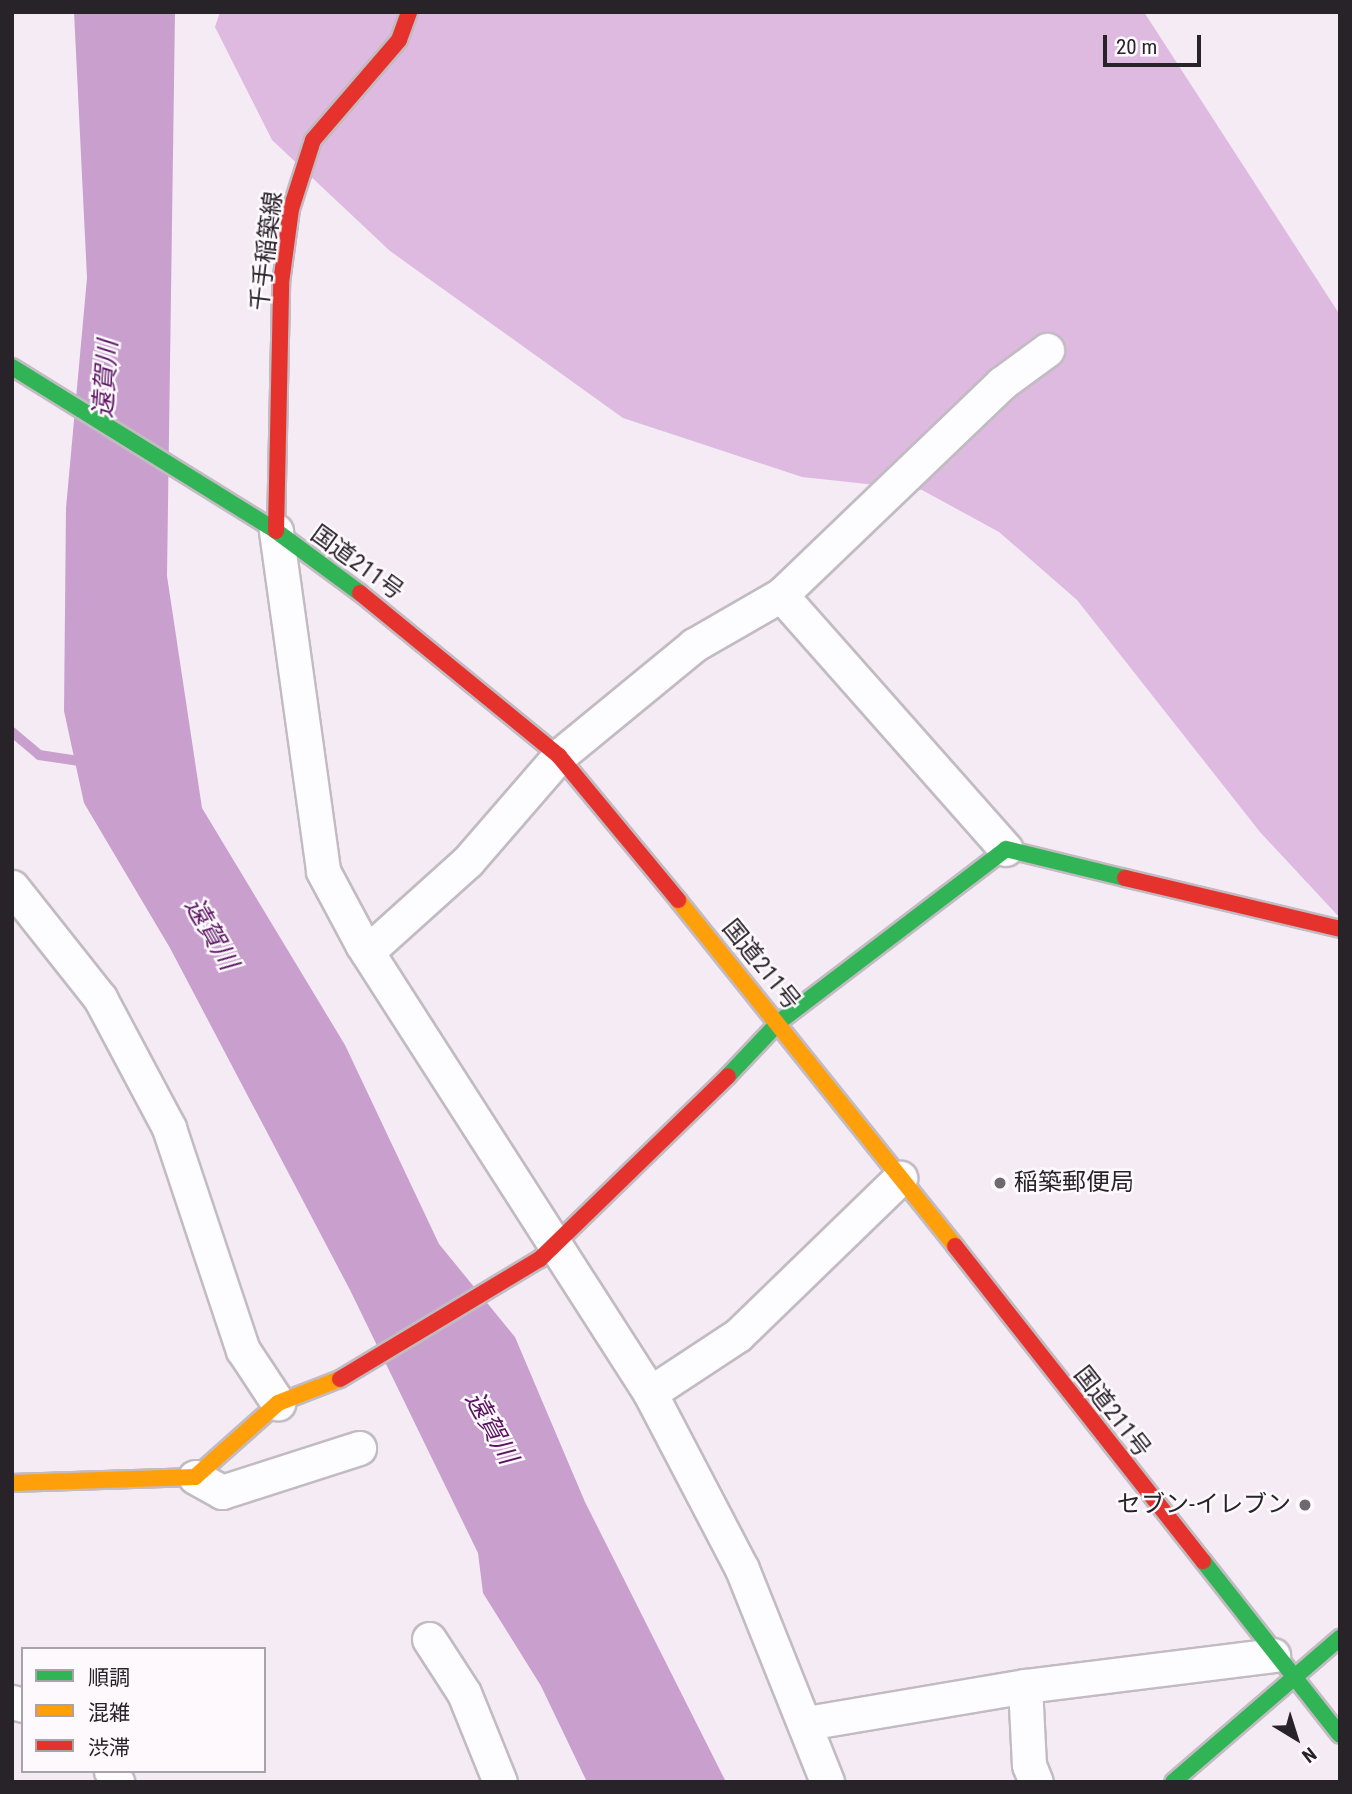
<!DOCTYPE html>
<html>
<head>
<meta charset="utf-8">
<style>
	body { margin:0 }
	#map { position:relative; width:1352px; height:1794px; overflow:hidden; background:#f4ebf5; font-family:"Roboto Condensed","Noto Sans JP",sans-serif }
	div>[style] { position:absolute }
	.forest>* { inset:0; background:#debae1 }
	.water>* { inset:0; background:#c99fce }
	.stream>* { height:10px; margin:-5px; padding:0 5px; transform-origin:5px; border-radius:5px; background:#c99fce }
	.roads { filter:drop-shadow(2px 0 #c2bbc2) drop-shadow(-2px 0 #c2bbc2) drop-shadow(0 2px #c2bbc2) drop-shadow(0 -2px #c2bbc2) }
	.street>* { height:33px; margin:-16.5px; padding:0 16.5px; transform-origin:16.5px; border-radius:16.5px; background:#fdfcfe }
	.fast>* { height:16px; margin:-8px; padding:0 8px; transform-origin:8px; border-radius:8px; background:#30b455 }
	.slow>* { height:16px; margin:-8px; padding:0 8px; transform-origin:8px; border-radius:8px; background:#ff9f0a }
	.jam>* { height:16px; margin:-8px; padding:0 8px; transform-origin:8px; border-radius:8px; background:#e5322d }
	.dots>* { width:19px; height:19px; translate:-50% -50%; box-sizing:border-box; border:4px solid #fdf9fd; border-radius:50% }
	span { translate:-50% -50%; white-space:nowrap; text-align:center; line-height:1.15; -webkit-text-stroke:5px #fdf9fd; paint-order:stroke }
	.street-label { font-size:24px; color:#282229 }
	.poi-label { font-size:24px; color:#282229 }
	.left { translate:0 -50%; text-align:left }
	.right { translate:-100% -50%; text-align:right }
	.water-label { font-size:26px; color:#5c1563; font-style:italic }
	.frame { position:absolute; inset:0; border:14px solid #282229; pointer-events:none }
	.legend { position:absolute; left:21px; top:1647px; width:245px; height:126px; box-sizing:border-box; background:#fdf9fd; border:2px solid #a8a3a8; margin:0; padding:9px 12px; list-style:none; font-size:21px; color:#282229 }
	.legend li { display:flex; align-items:center; gap:14px; height:35px }
	.legend b { width:35px; border:2px solid #a8a3a8 }
	.north { position:absolute; left:1261px; top:1703px; width:70px; height:70px; -webkit-text-stroke:5px #fdf9fd; paint-order:stroke; rotate:142deg; font-size:19px; font-weight:700; line-height:28px; text-align:center; color:#282229 }
	.north::after { content:''; display:block; margin:auto; width:24px; height:32px; background:#282229; clip-path:polygon(50% 0,100% 100%,50% 72%,0 100%) }
	.scale { position:absolute; left:1103px; top:35px; width:98px; height:32px; box-sizing:border-box; border:4px solid #282229; border-top:0; padding-left:9px; font-size:21px; line-height:24px; white-space:nowrap; color:#282229; -webkit-text-stroke:5px #fdf9fd; paint-order:stroke }
</style>
</head>
<body>
<div id="map">
	<div class="forest">
		<div style="clip-path:polygon(220px 12px,1144px 12px,1340px 315px,1340px 918px,1260px 832px,1077px 600px,999px 532px,922px 490px,802px 477px,623px 418px,390px 251px,272px 140px,215px 27px)"></div>
	</div>
	<div class="water">
		<div style="clip-path:polygon(74px 12px,175px 12px,167px 576px,202px 808px,345px 1045px,439px 1244px,515px 1337px,585px 1502px,726px 1782px,587px 1782px,541px 1686px,483px 1593px,478px 1553px,350px 1290px,170px 948px,84px 803px,64px 711px,66px 508px,87px 278px)"></div>
	</div>
	<div class="stream">
		<div style="left:12px;top:732px;width:35px;rotate:40deg"></div>
		<div style="left:39px;top:755px;width:48px;rotate:8.5deg"></div>
	</div>
	<div class="roads">
		<div class="street">
			<div style="left:276px;top:531px;width:343px;rotate:82.1deg"></div>
			<div style="left:323px;top:871px;width:83px;rotate:61.9deg"></div>
			<div style="left:362px;top:944px;width:533px;rotate:57.32deg"></div>
			<div style="left:650px;top:1393px;width:199px;rotate:62.4deg"></div>
			<div style="left:742px;top:1569px;width:229px;rotate:68.2deg"></div>
			<div style="left:781px;top:595px;width:339px;rotate:48.5deg"></div>
			<div style="left:12px;top:887px;width:142px;rotate:51.6deg"></div>
			<div style="left:100px;top:998px;width:147px;rotate:62deg"></div>
			<div style="left:169px;top:1128px;width:234px;rotate:71.6deg"></div>
			<div style="left:243px;top:1350px;width:64px;rotate:56.6deg"></div>
			<div style="left:367px;top:952px;width:136px;rotate:-42deg"></div>
			<div style="left:468px;top:861px;width:139px;rotate:-49.1deg"></div>
			<div style="left:559px;top:756px;width:175px;rotate:-39.4deg"></div>
			<div style="left:694px;top:645px;width:100px;rotate:-29.9deg"></div>
			<div style="left:781px;top:595px;width:306px;rotate:-43.8deg"></div>
			<div style="left:1002px;top:383px;width:56px;rotate:-36.3deg"></div>
			<div style="left:650px;top:1393px;width:105px;rotate:-33.4deg"></div>
			<div style="left:738px;top:1335px;width:226px;rotate:-44.1deg"></div>
			<div style="left:195px;top:1477px;width:31px;rotate:29deg"></div>
			<div style="left:222px;top:1492px;width:144px;rotate:-17.8deg"></div>
			<div style="left:429px;top:1639px;width:64px;rotate:57.1deg"></div>
			<div style="left:464px;top:1693px;width:96px;rotate:68deg"></div>
			<div style="left:1025px;top:1686px;width:79px;rotate:87.1deg"></div>
			<div style="left:1029px;top:1765px;width:18px;rotate:68deg"></div>
			<div style="left:12px;top:1702px;width:11px;rotate:15deg"></div>
			<div style="left:807px;top:1723px;width:221px;rotate:-9.6deg"></div>
			<div style="left:1025px;top:1686px;width:250px;rotate:-7.1deg"></div>
			<div style="left:111px;top:1771px;width:13px;rotate:61deg"></div>
		</div>
		<div class="fast">
			<div style="left:12px;top:367px;width:311px;rotate:31.8deg"></div>
			<div style="left:276px;top:531px;width:104px;rotate:36.4deg"></div>
			<div style="left:728px;top:1076px;width:74px;rotate:-46.6deg"></div>
			<div style="left:779px;top:1022px;width:285px;rotate:-37.3deg"></div>
			<div style="left:1006px;top:849px;width:122px;rotate:13.7deg"></div>
			<div style="left:1203px;top:1561px;width:221px;rotate:51.8deg"></div>
			<div style="left:1173px;top:1782px;width:221px;rotate:-40.8deg"></div>
		</div>
		<div class="slow">
			<div style="left:678px;top:900px;width:443px;rotate:51.3deg"></div>
			<div style="left:12px;top:1483px;width:183px;rotate:-1.9deg"></div>
			<div style="left:195px;top:1477px;width:111px;rotate:-41.7deg"></div>
			<div style="left:278px;top:1403px;width:66px;rotate:-21.2deg"></div>
		</div>
		<div class="jam">
			<div style="left:276px;top:531px;width:248px;rotate:-88.8deg"></div>
			<div style="left:281px;top:283px;width:75px;rotate:-82.3deg"></div>
			<div style="left:291px;top:209px;width:72px;rotate:-72.3deg"></div>
			<div style="left:313px;top:140px;width:132px;rotate:-49.3deg"></div>
			<div style="left:399px;top:40px;width:30px;rotate:-70deg"></div>
			<div style="left:360px;top:593px;width:257px;rotate:39.3deg"></div>
			<div style="left:559px;top:756px;width:187px;rotate:50.4deg"></div>
			<div style="left:1125px;top:878px;width:221px;rotate:13.3deg"></div>
			<div style="left:955px;top:1246px;width:401px;rotate:51.8deg"></div>
			<div style="left:340px;top:1379px;width:233px;rotate:-31deg"></div>
			<div style="left:540px;top:1259px;width:262px;rotate:-44.2deg"></div>
		</div>
	</div>
	<div class="dots">
		<div style="left:1000px;top:1183px;background:#6f6870"></div>
		<div style="left:1305px;top:1505px;background:#6f6870"></div>
	</div>
	<div class="street-label">
		<span style="left:267px;top:251px;rotate:-83deg">千手稲築線</span>
		<span style="left:357px;top:563px;rotate:36deg">国道211号</span>
		<span style="left:761px;top:965px;rotate:51deg">国道211号</span>
		<span style="left:1112px;top:1412px;rotate:52deg">国道211号</span>
	</div>
	<div class="poi-label">
		<span class="left" style="left:1014px;top:1183px">稲築郵便局</span>
		<span class="right" style="left:1291px;top:1505px">セブン-イレブン</span>
	</div>
	<div class="water-label">
		<span style="left:106px;top:379px;rotate:-86deg">遠賀川</span>
		<span style="left:211px;top:934px;rotate:60deg">遠賀川</span>
		<span style="left:491px;top:1428px;rotate:61deg">遠賀川</span>
	</div>
	<div class="frame"></div>
	<ul class="legend">
	<li><b style="height:9px;background:#30b455"></b>順調</li>
	<li><b style="height:9px;background:#ff9f0a"></b>混雑</li>
	<li><b style="height:9px;background:#e5322d"></b>渋滞</li>
	</ul>
	<div class="north">N</div>
	<div class="scale">20 m</div>
</div>
</body>
</html>
